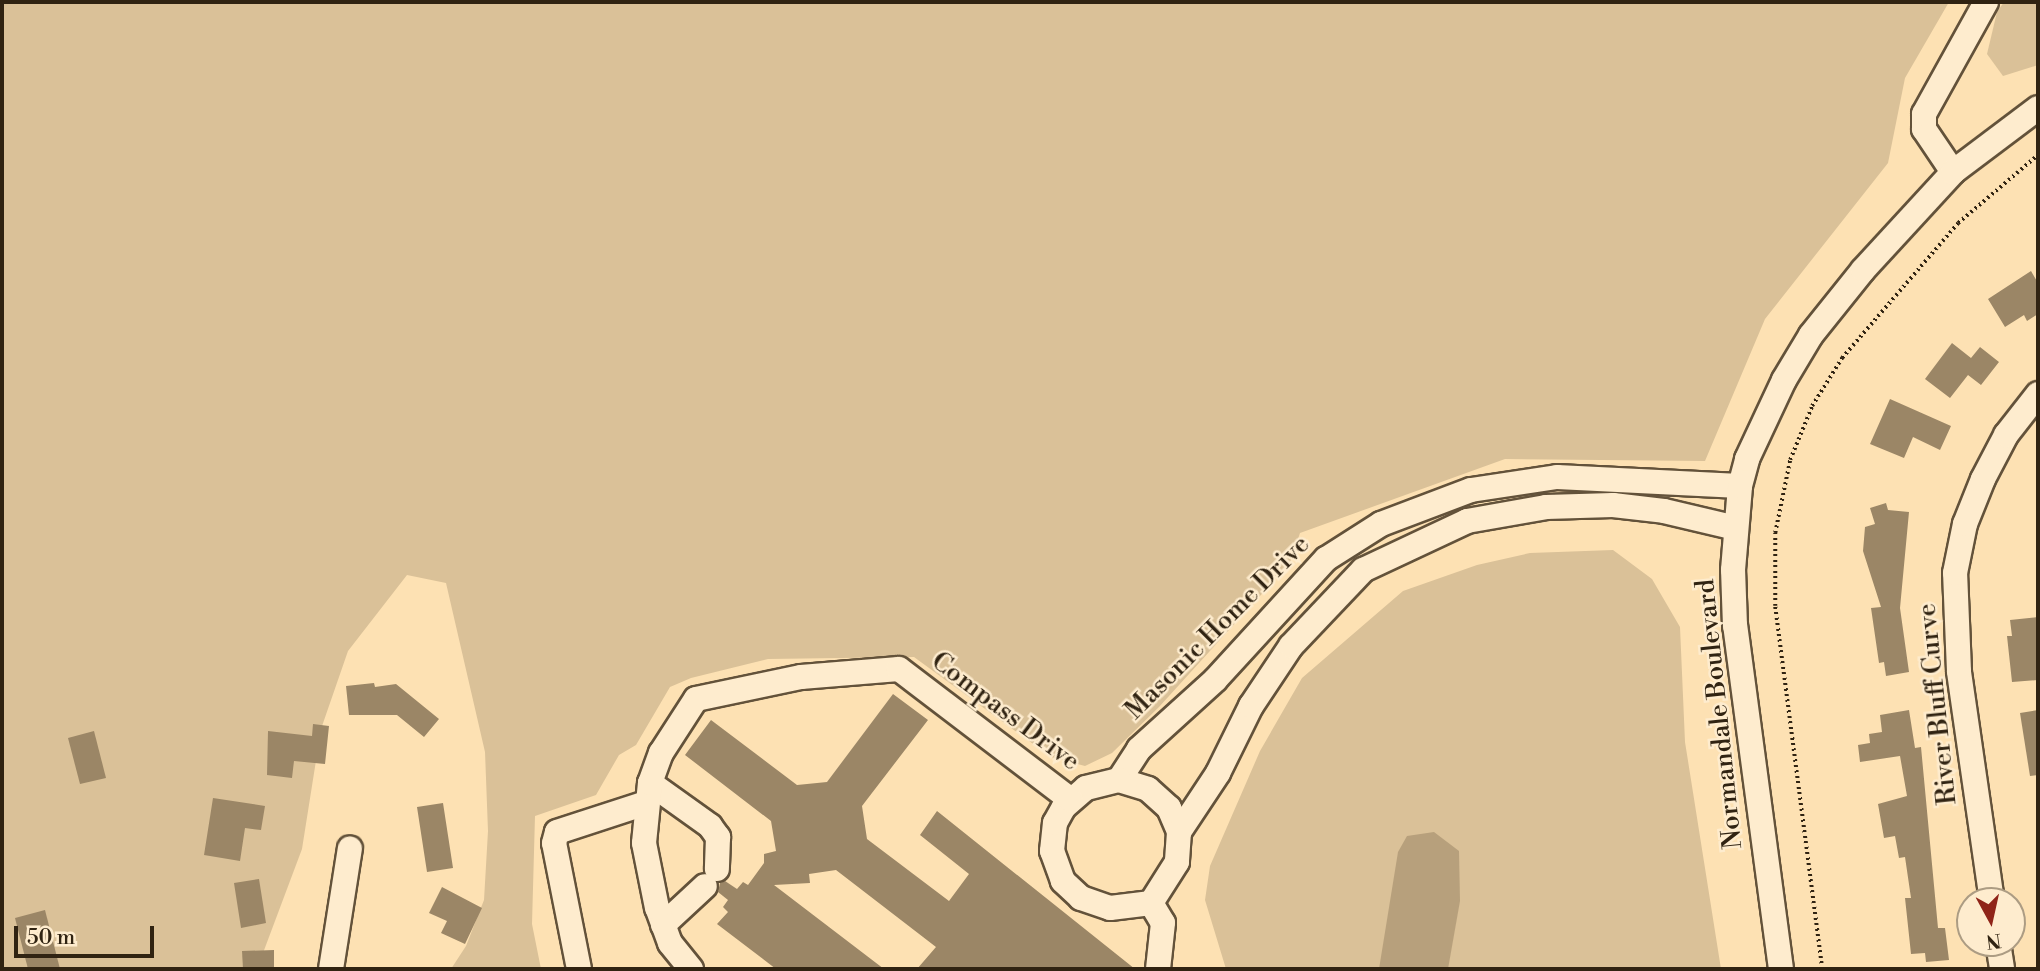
<!DOCTYPE html>
<html>
<head>
<meta charset="utf-8">
<style>
	body { margin:0 }
	#map { position:relative; width:2040px; height:971px; overflow:hidden; background:#fde1b3; font-family:"Libre Bodoni",serif }
	div>[style] { position:absolute }
	.green>* { inset:0; background:#dac198 }
	.water>* { inset:0; background:#b7a07c }
	.building>* { inset:0; background:#9b8666 }
	.path>* { height:3.5px; margin-top:-1.75px; transform-origin:0; background:repeating-linear-gradient(90deg,#302312 0 2px,transparent 0 5.5px) }
	.roads { filter:drop-shadow(2px 0 #63523a) drop-shadow(-2px 0 #63523a) drop-shadow(0 2px #63523a) drop-shadow(0 -2px #63523a) }
	.minor>* { height:24px; margin:-12px; padding:0 12px; transform-origin:12px; border-radius:12px; background:#feecce }
	span { translate:-50% -50%; white-space:nowrap; text-align:center; line-height:1.15; -webkit-text-stroke:5px #feecce; paint-order:stroke }
	.street-label { font-size:26px; color:#302312 }
	.frame { position:absolute; inset:0; border:4px solid #302312; pointer-events:none }
	.north { position:absolute; left:1956px; top:887px; width:70px; height:70px; box-sizing:border-box; background:#feecce; border:2px solid #ac9c83; border-radius:50%; rotate:172deg; font-size:19px; font-weight:700; line-height:28px; text-align:center; color:#302312 }
	.north::after { content:''; display:block; margin:auto; width:24px; height:32px; background:#8f2418; clip-path:polygon(50% 0,100% 100%,50% 72%,0 100%) }
	.scale { position:absolute; left:14px; top:926px; width:140px; height:32px; box-sizing:border-box; border:4px solid #302312; border-top:0; padding-left:9px; font-size:21px; line-height:24px; white-space:nowrap; color:#302312; -webkit-text-stroke:5px #feecce; paint-order:stroke }
</style>
</head>
<body>
<div id="map">
	<div class="green">
		<div style="clip-path:polygon(2px 2px,1949px 2px,1905px 78px,1888px 163px,1765px 319px,1705px 461px,1505px 459px,1300px 533px,1290px 563px,1159px 707px,1112px 753px,1085px 766px,1051px 757px,914px 657px,768px 659px,691px 678px,670px 687px,636px 745px,619px 755px,596px 795px,535px 816px,532px 924px,541px 969px,451px 969px,466px 946px,484px 900px,488px 831px,485px 752px,446px 583px,407px 575px,348px 651px,321px 729px,302px 849px,257px 969px,2px 969px)"></div>
		<div style="clip-path:polygon(2004px 2px,2038px 2px,2038px 65px,2003px 76px,1987px 54px,1997px 12px)"></div>
		<div style="clip-path:polygon(1613px 550px,1652px 579px,1680px 627px,1685px 742px,1721px 969px,1226px 969px,1205px 900px,1210px 866px,1260px 751px,1302px 678px,1403px 591px,1477px 565px,1530px 553px)"></div>
	</div>
	<div class="water">
		<div style="clip-path:polygon(1434px 832px,1459px 851px,1460px 901px,1448px 969px,1379px 969px,1398px 852px,1407px 836px)"></div>
	</div>
	<div class="building">
		<div style="clip-path:polygon(2031px 271px,2038px 283px,2038px 314px,2027px 321px,2024px 315px,2005px 327px,1988px 299px)"></div>
		<div style="clip-path:polygon(1952px 343px,1971px 358px,1980px 347px,1999px 362px,1981px 385px,1968px 375px,1950px 398px,1925px 379px)"></div>
		<div style="clip-path:polygon(1890px 399px,1951px 426px,1940px 450px,1913px 437px,1904px 458px,1870px 444px)"></div>
		<div style="clip-path:polygon(1886px 503px,1888px 510px,1909px 512px,1900px 608px,1909px 672px,1886px 676px,1884px 662px,1879px 663px,1871px 608px,1881px 607px,1863px 551px,1865px 527px,1875px 524px,1870px 508px)"></div>
		<div style="clip-path:polygon(2038px 617px,2038px 680px,2012px 682px,2007px 636px,2012px 636px,2010px 620px)"></div>
		<div style="clip-path:polygon(374px 683px,375px 687px,396px 684px,439px 719px,424px 737px,397px 715px,349px 715px,346px 686px)"></div>
		<div style="clip-path:polygon(893px 694px,928px 720px,862px 806px,867px 839px,949px 901px,969px 874px,920px 835px,937px 811px,1135px 969px,917px 969px,936px 947px,836px 870px,809px 874px,810px 883px,774px 885px,884px 969px,776px 969px,717px 924px,728px 912px,723px 907px,728px 900px,718px 892px,720px 883px,725px 881px,737px 889px,743px 882px,748px 885px,764px 863px,764px 854px,776px 851px,771px 821px,685px 755px,711px 720px,797px 785px,827px 782px)"></div>
		<div style="clip-path:polygon(1909px 710px,1915px 748px,1921px 747px,1938px 928px,1945px 928px,1949px 960px,1926px 962px,1925px 953px,1911px 954px,1905px 898px,1911px 898px,1905px 857px,1899px 858px,1895px 836px,1884px 838px,1878px 804px,1907px 796px,1900px 756px,1860px 762px,1858px 745px,1870px 743px,1869px 734px,1882px 732px,1880px 715px)"></div>
		<div style="clip-path:polygon(2038px 710px,2038px 775px,2030px 776px,2020px 713px)"></div>
		<div style="clip-path:polygon(313px 724px,329px 726px,325px 764px,294px 761px,292px 778px,267px 775px,268px 731px,312px 736px)"></div>
		<div style="clip-path:polygon(94px 731px,106px 778px,80px 784px,68px 738px)"></div>
		<div style="clip-path:polygon(213px 798px,265px 806px,261px 830px,245px 828px,240px 861px,204px 855px)"></div>
		<div style="clip-path:polygon(443px 803px,453px 868px,427px 872px,417px 807px)"></div>
		<div style="clip-path:polygon(259px 879px,266px 923px,241px 928px,234px 883px)"></div>
		<div style="clip-path:polygon(442px 887px,482px 908px,465px 944px,441px 933px,447px 921px,429px 913px)"></div>
		<div style="clip-path:polygon(45px 910px,60px 969px,28px 969px,15px 918px)"></div>
		<div style="clip-path:polygon(274px 950px,274px 969px,243px 969px,242px 951px)"></div>
	</div>
	<div class="path">
		<div style="left:1822px;top:969px;width:366px;rotate:-97.4deg"></div>
		<div style="left:1775px;top:606px;width:73px;rotate:-90deg"></div>
		<div style="left:1775px;top:533px;width:75px;rotate:-78.4deg"></div>
		<div style="left:1790px;top:460px;width:58px;rotate:-67.8deg"></div>
		<div style="left:1812px;top:406px;width:57px;rotate:-58deg"></div>
		<div style="left:1842px;top:358px;width:178px;rotate:-49.3deg"></div>
		<div style="left:1958px;top:223px;width:105px;rotate:-40.4deg"></div>
	</div>
	<div class="roads">
		<div class="minor">
			<div style="left:1953px;top:172px;width:52px;rotate:-124deg"></div>
			<div style="left:1924px;top:129px;width:15px;rotate:-90deg"></div>
			<div style="left:1924px;top:114px;width:128px;rotate:-61deg"></div>
			<div style="left:1119px;top:780px;width:37px;rotate:-57deg"></div>
			<div style="left:1139px;top:749px;width:103px;rotate:-42.2deg"></div>
			<div style="left:1215px;top:680px;width:164px;rotate:-47.5deg"></div>
			<div style="left:1326px;top:559px;width:65px;rotate:-32.5deg"></div>
			<div style="left:1381px;top:524px;width:96px;rotate:-20.7deg"></div>
			<div style="left:1471px;top:490px;width:87px;rotate:-8.6deg"></div>
			<div style="left:1557px;top:477px;width:183px;rotate:2.8deg"></div>
			<div style="left:1119px;top:780px;width:30px;rotate:17deg"></div>
			<div style="left:1148px;top:789px;width:28px;rotate:42deg"></div>
			<div style="left:1169px;top:808px;width:26px;rotate:67deg"></div>
			<div style="left:1179px;top:832px;width:30px;rotate:94deg"></div>
			<div style="left:1177px;top:862px;width:49px;rotate:122.4deg"></div>
			<div style="left:1151px;top:903px;width:41px;rotate:173deg"></div>
			<div style="left:1110px;top:908px;width:31px;rotate:-161deg"></div>
			<div style="left:1081px;top:898px;width:25px;rotate:-137deg"></div>
			<div style="left:1063px;top:881px;width:32px;rotate:-110deg"></div>
			<div style="left:1052px;top:851px;width:28px;rotate:-84deg"></div>
			<div style="left:1055px;top:823px;width:18px;rotate:-61deg"></div>
			<div style="left:1064px;top:807px;width:29px;rotate:-41deg"></div>
			<div style="left:1086px;top:788px;width:34px;rotate:-14deg"></div>
			<div style="left:650px;top:783px;width:74px;rotate:35.6deg"></div>
			<div style="left:710px;top:826px;width:14px;rotate:54deg"></div>
			<div style="left:718px;top:837px;width:32px;rotate:92deg"></div>
			<div style="left:1179px;top:832px;width:71px;rotate:-56.5deg"></div>
			<div style="left:1218px;top:773px;width:75px;rotate:-63.8deg"></div>
			<div style="left:1251px;top:706px;width:72px;rotate:-56.3deg"></div>
			<div style="left:1291px;top:646px;width:105px;rotate:-46.5deg"></div>
			<div style="left:1363px;top:570px;width:115px;rotate:-25.2deg"></div>
			<div style="left:1467px;top:521px;width:80px;rotate:-10deg"></div>
			<div style="left:1546px;top:507px;width:67px;rotate:-1.7deg"></div>
			<div style="left:1613px;top:505px;width:51px;rotate:6.7deg"></div>
			<div style="left:1664px;top:511px;width:74px;rotate:13.3deg"></div>
			<div style="left:1992px;top:901px;width:232px;rotate:-98.2deg"></div>
			<div style="left:1959px;top:671px;width:98px;rotate:-92.3deg"></div>
			<div style="left:1955px;top:573px;width:50px;rotate:-78.5deg"></div>
			<div style="left:1965px;top:524px;width:48px;rotate:-68.2deg"></div>
			<div style="left:1983px;top:479px;width:50px;rotate:-62.4deg"></div>
			<div style="left:2006px;top:435px;width:52px;rotate:-52deg"></div>
			<div style="left:1151px;top:903px;width:23px;rotate:59deg"></div>
			<div style="left:1163px;top:923px;width:46px;rotate:96.2deg"></div>
			<div style="left:663px;top:925px;width:57px;rotate:-42.9deg"></div>
			<div style="left:1998px;top:943px;width:26px;rotate:81deg"></div>
			<div style="left:331px;top:969px;width:122px;rotate:-81.1deg"></div>
			<div style="left:579px;top:969px;width:128px;rotate:-101.2deg"></div>
			<div style="left:554px;top:843px;width:11px;rotate:-75deg"></div>
			<div style="left:557px;top:832px;width:94px;rotate:-18deg"></div>
			<div style="left:691px;top:969px;width:33px;rotate:-129deg"></div>
			<div style="left:670px;top:943px;width:37px;rotate:-110deg"></div>
			<div style="left:657px;top:908px;width:66px;rotate:-101.3deg"></div>
			<div style="left:644px;top:843px;width:60px;rotate:-84.3deg"></div>
			<div style="left:650px;top:783px;width:32px;rotate:-70deg"></div>
			<div style="left:661px;top:753px;width:64px;rotate:-57.1deg"></div>
			<div style="left:696px;top:699px;width:107px;rotate:-11.8deg"></div>
			<div style="left:801px;top:677px;width:98px;rotate:-4.7deg"></div>
			<div style="left:899px;top:669px;width:216px;rotate:37.3deg"></div>
			<div style="left:1781px;top:969px;width:346px;rotate:-97.6deg"></div>
			<div style="left:1735px;top:626px;width:56px;rotate:-92deg"></div>
			<div style="left:1733px;top:570px;width:84px;rotate:-85.2deg"></div>
			<div style="left:1740px;top:486px;width:28px;rotate:-75deg"></div>
			<div style="left:1747px;top:459px;width:87px;rotate:-64.9deg"></div>
			<div style="left:1784px;top:380px;width:52px;rotate:-59deg"></div>
			<div style="left:1811px;top:335px;width:83px;rotate:-51.3deg"></div>
			<div style="left:1863px;top:270px;width:133px;rotate:-47.4deg"></div>
			<div style="left:1953px;top:172px;width:106px;rotate:-37deg"></div>
		</div>
	</div>
	<div class="street-label">
		<span style="left:1218px;top:628px;rotate:-45deg">Masonic Home Drive</span>
		<span style="left:1938px;top:704px;rotate:-96deg">River Bluff Curve</span>
		<span style="left:1005px;top:712px;rotate:37deg">Compass Drive</span>
		<span style="left:1720px;top:714px;rotate:-96deg">Normandale Boulevard</span>
	</div>
	<div class="frame"></div>
	<div class="north">N</div>
	<div class="scale">50 m</div>
</div>
</body>
</html>
